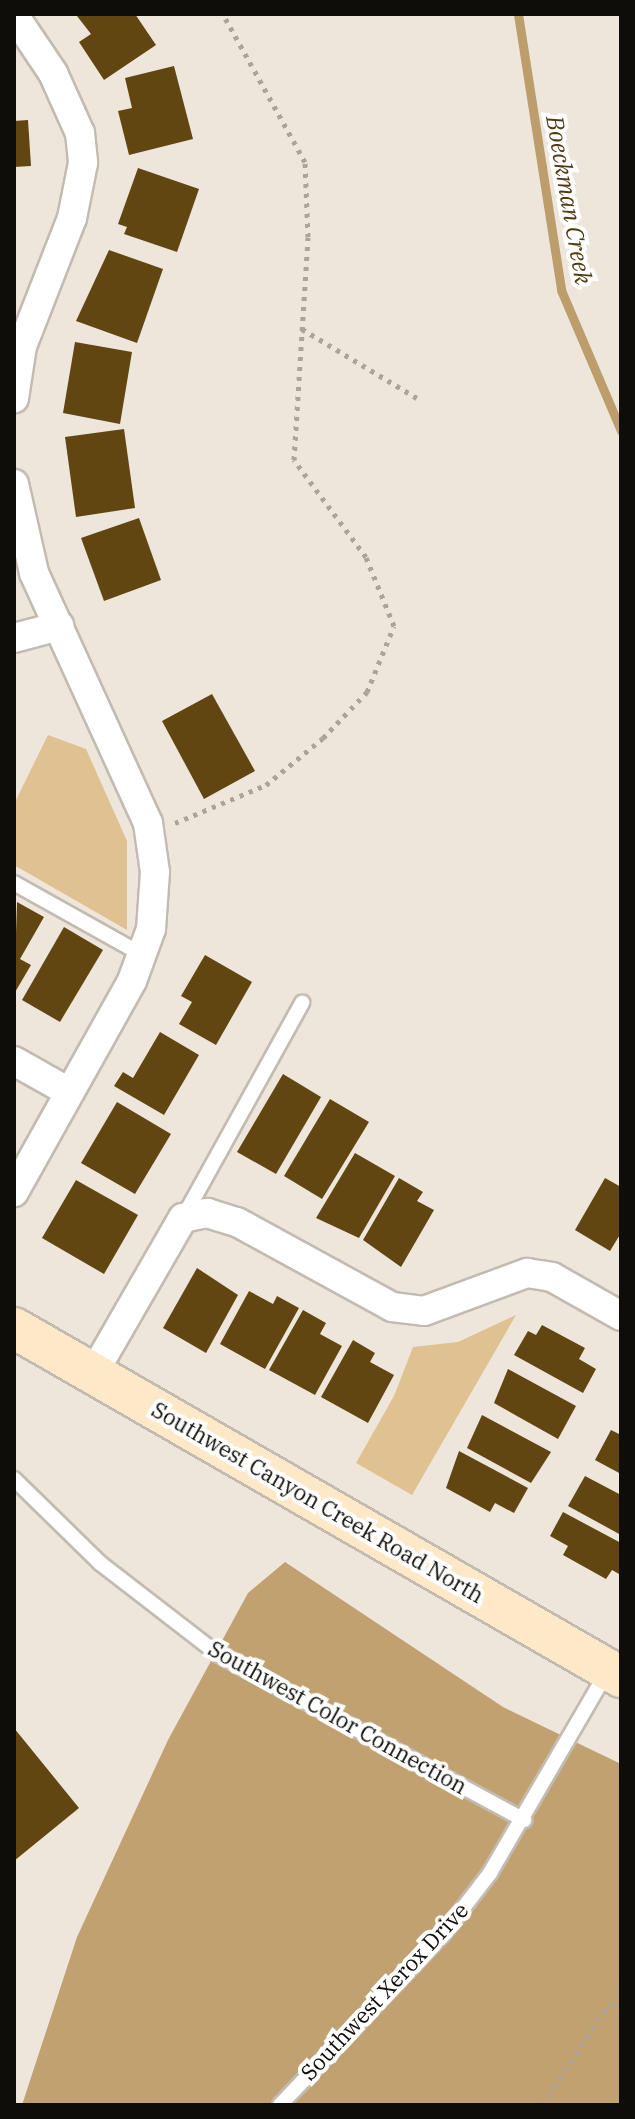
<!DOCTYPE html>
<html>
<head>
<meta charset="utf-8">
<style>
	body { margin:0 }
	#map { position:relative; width:635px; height:2119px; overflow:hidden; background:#eee6db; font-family:"IBM Plex Serif",serif }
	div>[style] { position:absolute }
	.green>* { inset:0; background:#e0c191 }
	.forest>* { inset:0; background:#c1a170 }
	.stream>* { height:9px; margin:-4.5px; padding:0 4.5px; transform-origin:4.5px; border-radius:4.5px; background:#bd9d6c }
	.building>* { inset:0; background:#624612 }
	.path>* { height:5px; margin-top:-2.5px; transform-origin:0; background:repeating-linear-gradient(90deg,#aaa49b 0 4px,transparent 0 10px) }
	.roads { filter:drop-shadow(2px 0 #c3bbb1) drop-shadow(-2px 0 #c3bbb1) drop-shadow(0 2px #c3bbb1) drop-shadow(0 -2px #c3bbb1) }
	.lane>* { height:14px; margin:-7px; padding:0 7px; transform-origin:7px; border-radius:7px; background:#fff }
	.street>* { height:28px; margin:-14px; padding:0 14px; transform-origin:14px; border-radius:14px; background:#fff }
	.secondary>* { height:40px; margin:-20px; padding:0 20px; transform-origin:20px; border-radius:20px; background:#fde9c7 }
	span { translate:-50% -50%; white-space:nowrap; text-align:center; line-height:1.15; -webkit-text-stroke:8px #fff; paint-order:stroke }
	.street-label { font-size:22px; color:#0f0d09 }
	.water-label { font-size:24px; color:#513a12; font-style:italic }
	.frame { position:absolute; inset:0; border:16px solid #0f0d09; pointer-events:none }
</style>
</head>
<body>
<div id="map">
	<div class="green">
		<div style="clip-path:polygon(48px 735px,86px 749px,127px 841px,127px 930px,14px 865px,14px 804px)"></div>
		<div style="clip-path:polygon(516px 1315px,412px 1495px,356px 1463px,394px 1396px,413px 1347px,458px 1342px)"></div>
	</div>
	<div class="forest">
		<div style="clip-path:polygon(285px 1562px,503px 1707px,621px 1764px,621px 2105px,22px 2105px,77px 1937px,168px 1740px,248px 1593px)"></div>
	</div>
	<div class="stream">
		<div style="left:518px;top:14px;width:279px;rotate:81.1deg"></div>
		<div style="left:561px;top:290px;width:153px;rotate:66.9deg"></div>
	</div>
	<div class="building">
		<div style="clip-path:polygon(135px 14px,156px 45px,104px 80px,79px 42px,91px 34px,77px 16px)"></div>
		<div style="clip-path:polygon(174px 66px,193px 139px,129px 155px,118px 111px,132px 108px,125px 78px)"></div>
		<div style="clip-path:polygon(28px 120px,31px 166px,14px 167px,14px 121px)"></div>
		<div style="clip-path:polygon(138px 168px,199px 189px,177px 252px,124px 234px,127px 227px,118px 224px)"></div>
		<div style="clip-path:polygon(109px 250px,163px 269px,137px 343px,76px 321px)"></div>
		<div style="clip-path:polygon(75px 342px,132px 352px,120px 424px,63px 413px)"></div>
		<div style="clip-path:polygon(124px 429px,135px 508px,76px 517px,65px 437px)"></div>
		<div style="clip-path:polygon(139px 518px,161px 580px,104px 601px,81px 538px)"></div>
		<div style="clip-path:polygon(212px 694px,255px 771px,204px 799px,162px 721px)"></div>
		<div style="clip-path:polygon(17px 902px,44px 917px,20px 959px,31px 965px,14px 994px)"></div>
		<div style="clip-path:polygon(64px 927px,103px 950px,60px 1022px,22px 1000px)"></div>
		<div style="clip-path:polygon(205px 955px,252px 982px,216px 1045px,179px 1024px,192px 1002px,181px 996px)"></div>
		<div style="clip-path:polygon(160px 1032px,199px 1055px,164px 1115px,114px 1086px,123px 1072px,133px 1078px)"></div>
		<div style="clip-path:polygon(283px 1074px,321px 1097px,276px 1174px,237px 1152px)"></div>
		<div style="clip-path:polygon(330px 1099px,369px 1122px,322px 1199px,284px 1176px)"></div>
		<div style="clip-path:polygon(117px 1102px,171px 1134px,135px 1194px,81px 1163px)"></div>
		<div style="clip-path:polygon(355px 1153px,395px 1176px,359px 1238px,316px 1218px)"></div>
		<div style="clip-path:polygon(399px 1178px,423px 1192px,417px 1201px,434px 1210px,401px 1267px,363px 1240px)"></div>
		<div style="clip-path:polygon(605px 1178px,621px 1187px,621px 1233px,610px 1251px,575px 1230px)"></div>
		<div style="clip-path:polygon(76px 1180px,138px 1215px,104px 1274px,42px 1238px)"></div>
		<div style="clip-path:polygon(197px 1268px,238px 1295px,206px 1353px,163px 1328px)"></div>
		<div style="clip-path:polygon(249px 1291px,273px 1304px,277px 1296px,299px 1308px,265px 1369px,220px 1344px)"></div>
		<div style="clip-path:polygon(303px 1310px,326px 1323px,320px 1334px,342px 1346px,315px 1395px,269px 1370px)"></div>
		<div style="clip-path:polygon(542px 1325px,585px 1348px,579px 1359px,596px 1369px,583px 1393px,514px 1355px,528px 1331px,536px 1335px)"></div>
		<div style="clip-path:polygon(353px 1340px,375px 1353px,370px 1362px,394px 1375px,368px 1423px,321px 1397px)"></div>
		<div style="clip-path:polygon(508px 1369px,576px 1406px,558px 1439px,494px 1403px)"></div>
		<div style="clip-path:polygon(482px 1415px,551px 1452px,531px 1483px,467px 1448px)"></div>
		<div style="clip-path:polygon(611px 1430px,621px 1435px,621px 1474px,595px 1460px)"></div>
		<div style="clip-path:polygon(459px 1451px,528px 1488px,514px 1513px,495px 1503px,490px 1512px,446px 1488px)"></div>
		<div style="clip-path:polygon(585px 1476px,621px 1495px,621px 1535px,568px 1506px)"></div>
		<div style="clip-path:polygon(563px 1512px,621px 1543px,619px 1574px,612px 1570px,606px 1579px,563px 1555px,568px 1546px,550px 1536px)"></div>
		<div style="clip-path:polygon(14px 1728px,79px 1808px,14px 1861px)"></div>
	</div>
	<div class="path">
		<div style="left:302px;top:329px;width:134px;rotate:31deg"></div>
		<div style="left:175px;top:823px;width:99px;rotate:-22.7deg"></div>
		<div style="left:266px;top:785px;width:74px;rotate:-39.5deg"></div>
		<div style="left:323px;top:738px;width:64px;rotate:-46.3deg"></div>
		<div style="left:367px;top:692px;width:71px;rotate:-67.8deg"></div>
		<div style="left:394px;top:626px;width:74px;rotate:-112.1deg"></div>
		<div style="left:366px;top:557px;width:121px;rotate:-126.6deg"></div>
		<div style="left:294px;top:460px;width:223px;rotate:-86.4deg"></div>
		<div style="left:308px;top:237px;width:75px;rotate:-92.3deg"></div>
		<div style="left:305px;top:162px;width:169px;rotate:-119deg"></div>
		<div style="left:543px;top:2105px;width:111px;rotate:-57.2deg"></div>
		<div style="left:603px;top:2012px;width:23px;rotate:-38deg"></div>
	</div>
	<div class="roads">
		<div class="lane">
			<div style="left:14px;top:883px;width:148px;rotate:29.2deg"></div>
			<div style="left:184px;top:1216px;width:244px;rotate:-61deg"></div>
			<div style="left:14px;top:1479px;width:120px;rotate:44.3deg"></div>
			<div style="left:100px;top:1563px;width:150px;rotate:37.7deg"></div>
			<div style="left:219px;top:1655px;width:347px;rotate:28.4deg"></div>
			<div style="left:280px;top:2105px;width:238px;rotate:-46.4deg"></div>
			<div style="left:444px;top:1933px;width:76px;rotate:-52.5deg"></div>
			<div style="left:490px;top:1873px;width:235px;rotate:-59.8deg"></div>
		</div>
		<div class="street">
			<div style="left:14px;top:15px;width:70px;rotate:56.1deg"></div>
			<div style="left:53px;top:73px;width:66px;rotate:65.8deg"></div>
			<div style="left:80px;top:133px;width:30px;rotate:84deg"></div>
			<div style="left:83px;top:163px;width:56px;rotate:101.3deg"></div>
			<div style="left:72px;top:218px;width:137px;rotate:111.3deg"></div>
			<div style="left:22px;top:346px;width:53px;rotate:98.7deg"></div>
			<div style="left:14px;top:484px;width:91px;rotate:77.3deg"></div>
			<div style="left:34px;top:573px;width:275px;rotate:65.5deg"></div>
			<div style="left:148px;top:823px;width:49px;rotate:81.9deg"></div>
			<div style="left:155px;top:872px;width:57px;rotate:94deg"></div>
			<div style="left:151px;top:929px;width:55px;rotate:110.1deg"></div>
			<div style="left:132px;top:981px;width:242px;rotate:119.2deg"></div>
			<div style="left:14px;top:638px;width:47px;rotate:-14.9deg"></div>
			<div style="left:14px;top:1061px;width:63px;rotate:29.4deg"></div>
			<div style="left:94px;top:1372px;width:178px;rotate:-60deg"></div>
			<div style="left:183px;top:1218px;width:25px;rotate:-12deg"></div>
			<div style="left:207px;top:1213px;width:31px;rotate:17deg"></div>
			<div style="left:237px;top:1222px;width:177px;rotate:28.7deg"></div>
			<div style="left:392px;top:1307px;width:32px;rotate:7deg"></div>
			<div style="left:424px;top:1311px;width:110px;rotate:-20.3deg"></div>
			<div style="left:527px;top:1273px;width:25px;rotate:9deg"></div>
			<div style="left:552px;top:1277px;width:79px;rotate:29.5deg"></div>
		</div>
		<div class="secondary">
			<div style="left:14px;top:1328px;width:700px;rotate:29.9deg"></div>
		</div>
	</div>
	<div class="street-label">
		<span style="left:318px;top:1502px;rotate:30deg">Southwest Canyon Creek Road North</span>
		<span style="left:338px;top:1717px;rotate:29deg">Southwest Color Connection</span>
		<span style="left:384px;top:1991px;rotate:-47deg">Southwest Xerox Drive</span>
	</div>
	<div class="water-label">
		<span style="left:569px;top:200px;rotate:80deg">Boeckman Creek</span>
	</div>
	<div class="frame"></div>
</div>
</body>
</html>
